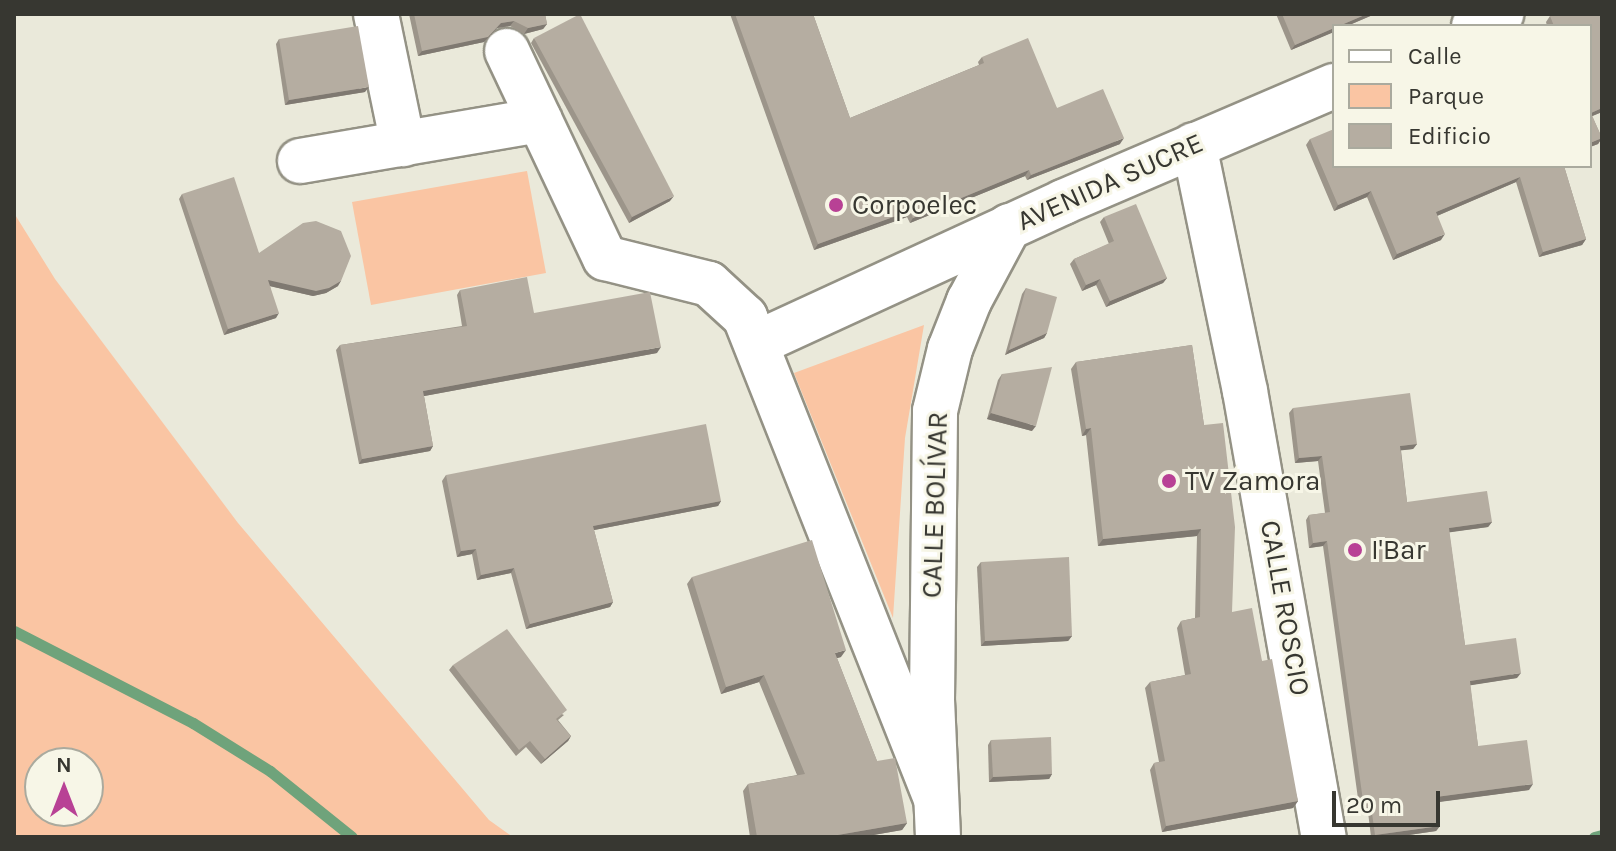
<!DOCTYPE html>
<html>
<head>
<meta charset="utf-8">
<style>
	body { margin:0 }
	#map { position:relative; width:1616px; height:851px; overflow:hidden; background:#eae9da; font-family:Karla,sans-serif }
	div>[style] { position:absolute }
	.green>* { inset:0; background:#fac5a3 }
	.stream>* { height:11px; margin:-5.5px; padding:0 5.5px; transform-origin:5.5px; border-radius:5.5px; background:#6fa37b }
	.roads { filter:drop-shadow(2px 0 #949285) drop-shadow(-2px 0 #949285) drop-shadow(0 2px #949285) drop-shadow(0 -2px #949285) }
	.minor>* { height:44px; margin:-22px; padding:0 22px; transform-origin:22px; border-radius:22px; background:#fff }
	.wall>* { inset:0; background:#9c958a }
	.shaded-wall>* { inset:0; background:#7f7971 }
	.building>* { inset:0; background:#b5ada1 }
	.dots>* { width:22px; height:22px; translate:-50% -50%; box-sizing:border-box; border:4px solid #f7f6e7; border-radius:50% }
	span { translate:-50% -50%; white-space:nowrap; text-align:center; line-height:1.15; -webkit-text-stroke:6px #f7f6e7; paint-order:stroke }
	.street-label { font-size:28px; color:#373731 }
	.poi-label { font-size:28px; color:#373731 }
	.left { translate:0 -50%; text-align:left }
	.frame { position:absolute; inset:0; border:16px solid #373731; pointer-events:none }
	.legend { position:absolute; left:1332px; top:24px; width:260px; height:144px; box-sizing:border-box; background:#f7f6e7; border:2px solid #aaaa9e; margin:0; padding:10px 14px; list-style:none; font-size:24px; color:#373731 }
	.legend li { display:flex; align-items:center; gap:16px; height:40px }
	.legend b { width:40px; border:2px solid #aaaa9e }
	.north { position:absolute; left:24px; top:747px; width:80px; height:80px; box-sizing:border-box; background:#f7f6e7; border:2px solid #aaaa9e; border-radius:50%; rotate:0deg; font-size:22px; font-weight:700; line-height:32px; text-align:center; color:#373731 }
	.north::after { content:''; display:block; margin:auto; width:28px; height:36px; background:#b84195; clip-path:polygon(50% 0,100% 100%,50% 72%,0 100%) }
	.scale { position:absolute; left:1332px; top:791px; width:108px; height:36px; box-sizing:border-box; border:4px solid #373731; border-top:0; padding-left:10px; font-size:24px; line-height:28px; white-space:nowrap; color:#373731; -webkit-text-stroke:6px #f7f6e7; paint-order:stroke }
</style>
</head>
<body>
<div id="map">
	<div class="green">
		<div style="clip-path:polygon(527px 171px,546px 273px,371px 305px,352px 202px)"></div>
		<div style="clip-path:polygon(evenodd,14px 213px,55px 279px,238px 523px,489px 820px,513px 837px,14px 837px,14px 213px,40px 763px,88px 763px,88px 811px,40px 811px,40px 763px)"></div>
		<div style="clip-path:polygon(924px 325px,905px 438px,893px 618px,794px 373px)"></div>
	</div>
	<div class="stream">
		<div style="left:14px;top:631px;width:201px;rotate:27.2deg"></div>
		<div style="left:193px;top:723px;width:91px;rotate:31.9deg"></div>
		<div style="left:270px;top:771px;width:105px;rotate:38.8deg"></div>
		<div style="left:1594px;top:837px;width:8px;rotate:-14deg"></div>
	</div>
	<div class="roads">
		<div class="minor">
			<div style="left:376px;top:14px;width:133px;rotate:78.3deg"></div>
			<div style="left:1474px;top:26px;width:30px;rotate:-24deg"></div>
			<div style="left:507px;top:51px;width:229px;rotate:64.7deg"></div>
			<div style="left:605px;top:258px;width:107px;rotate:14deg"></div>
			<div style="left:709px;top:284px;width:49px;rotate:42.5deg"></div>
			<div style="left:745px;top:317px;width:518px;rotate:68.38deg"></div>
			<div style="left:1194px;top:145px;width:251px;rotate:78.3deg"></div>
			<div style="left:1245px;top:391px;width:453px;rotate:80deg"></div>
			<div style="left:300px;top:161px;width:243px;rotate:-9.7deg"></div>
			<div style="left:757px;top:343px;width:337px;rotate:-24.7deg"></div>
			<div style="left:1063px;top:202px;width:295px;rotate:-23.2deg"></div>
			<div style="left:938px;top:837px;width:136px;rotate:-92.5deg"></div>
			<div style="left:932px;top:701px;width:290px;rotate:-89.4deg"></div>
			<div style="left:935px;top:411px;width:64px;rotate:-76.4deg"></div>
			<div style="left:950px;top:349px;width:52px;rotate:-68.4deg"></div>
			<div style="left:969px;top:301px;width:85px;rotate:-61.9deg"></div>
		</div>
	</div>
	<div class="wall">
		<div style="clip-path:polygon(409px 14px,545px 14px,547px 24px,543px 29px,524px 34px,510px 26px,497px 28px,484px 42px,418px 56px)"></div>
		<div style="clip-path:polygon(730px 14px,813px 14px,850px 118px,979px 65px,978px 62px,982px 57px,1057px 108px,1120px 144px,1027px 180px,1025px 176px,910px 223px,907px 217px,814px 250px)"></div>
		<div style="clip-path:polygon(1276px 14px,1375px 14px,1291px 50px)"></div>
		<div style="clip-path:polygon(1555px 14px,1602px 14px,1602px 112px,1592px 116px,1602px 138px,1598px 144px,1590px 147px,1590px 26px,1547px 26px,1546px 22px,1550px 16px)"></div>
		<div style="clip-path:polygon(534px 38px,670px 201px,629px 223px,531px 43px)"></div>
		<div style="clip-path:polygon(279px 39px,365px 92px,285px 105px,276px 44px)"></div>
		<div style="clip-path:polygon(1310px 139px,1564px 166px,1586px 239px,1582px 245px,1539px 257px,1516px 182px,1437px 216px,1441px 240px,1393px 260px,1367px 197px,1334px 211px,1306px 145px)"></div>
		<div style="clip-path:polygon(182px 194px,259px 253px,338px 286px,326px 293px,313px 296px,270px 286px,276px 318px,224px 335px,179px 199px)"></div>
		<div style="clip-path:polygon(1104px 217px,1167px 278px,1163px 283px,1106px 307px,1096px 285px,1082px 291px,1070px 264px,1074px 259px,1109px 244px,1100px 222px)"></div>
		<div style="clip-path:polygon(1026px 288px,1047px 333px,1044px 338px,1005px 355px,1022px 294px)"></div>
		<div style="clip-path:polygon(460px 290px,534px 313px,657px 353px,424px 396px,433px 446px,430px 451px,359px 464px,336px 350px,340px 345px,462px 326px,457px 295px)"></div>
		<div style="clip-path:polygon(1192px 345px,1232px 612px,1262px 661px,1298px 801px,1293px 808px,1162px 832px,1150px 770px,1154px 763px,1159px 762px,1145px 688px,1150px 682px,1185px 675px,1177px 628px,1181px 621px,1195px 618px,1197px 536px,1098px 546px,1086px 435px,1082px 436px,1071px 369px,1076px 362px)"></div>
		<div style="clip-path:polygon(1002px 374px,1032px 431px,987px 419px,998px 380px)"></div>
		<div style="clip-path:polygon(1293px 408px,1417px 444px,1413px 449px,1401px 450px,1407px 502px,1492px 522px,1488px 527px,1449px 532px,1465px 645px,1517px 678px,1470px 685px,1478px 746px,1529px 790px,1437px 802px,1440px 826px,1436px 831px,1395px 837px,1371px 837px,1368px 812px,1360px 813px,1323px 546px,1309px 548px,1306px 520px,1309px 515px,1325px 513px,1318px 461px,1295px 463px,1289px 413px)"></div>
		<div style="clip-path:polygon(446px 475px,721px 501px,718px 506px,594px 530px,613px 602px,610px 607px,526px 629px,511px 573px,477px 580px,472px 554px,457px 557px,442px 481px)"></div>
		<div style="clip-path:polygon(981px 562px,1072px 636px,1068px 641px,981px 646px,977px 567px)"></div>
		<div style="clip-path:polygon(692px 577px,841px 657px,837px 658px,877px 761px,907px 823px,902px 830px,862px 837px,750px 837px,743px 791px,748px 784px,797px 775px,759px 682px,721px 694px,687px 584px)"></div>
		<div style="clip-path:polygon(453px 665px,564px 715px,558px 720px,571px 736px,568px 741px,541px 764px,526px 747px,516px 756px,449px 670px)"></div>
		<div style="clip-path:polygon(991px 740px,1052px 774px,1049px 779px,989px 782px,988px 745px)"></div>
	</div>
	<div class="shaded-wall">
		<div style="clip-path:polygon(1367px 14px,1375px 14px,1347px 26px,1339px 26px)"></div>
		<div style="clip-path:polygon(514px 21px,510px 26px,497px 28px,484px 42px,418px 56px,422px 51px,501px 23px)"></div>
		<div style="clip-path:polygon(547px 24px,543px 29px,524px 34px,528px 28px)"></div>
		<div style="clip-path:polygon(1334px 28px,1334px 32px,1291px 50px,1295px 45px)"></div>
		<div style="clip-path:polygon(369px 87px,365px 92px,285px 105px,289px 100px)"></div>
		<div style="clip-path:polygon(1602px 108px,1602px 112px,1590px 117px,1591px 113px)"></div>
		<div style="clip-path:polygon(1124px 138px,1120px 144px,1027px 180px,1031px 175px)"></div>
		<div style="clip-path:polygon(1602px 138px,1598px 144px,1590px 147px,1590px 143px)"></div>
		<div style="clip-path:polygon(1029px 170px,1025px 176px,910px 223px,913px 218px)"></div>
		<div style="clip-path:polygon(1520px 177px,1516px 182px,1432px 218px,1436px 212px)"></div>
		<div style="clip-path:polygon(1371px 191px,1367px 197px,1334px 211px,1338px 205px)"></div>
		<div style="clip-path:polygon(674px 196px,670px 201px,629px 223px,632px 217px)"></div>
		<div style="clip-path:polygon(910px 211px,907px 217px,814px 250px,818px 244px)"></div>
		<div style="clip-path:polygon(1445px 234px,1441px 240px,1393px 260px,1397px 254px)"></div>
		<div style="clip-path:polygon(1586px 239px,1582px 245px,1539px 257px,1543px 252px)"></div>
		<div style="clip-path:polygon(1167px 278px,1163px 283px,1106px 307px,1110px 301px)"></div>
		<div style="clip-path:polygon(1100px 279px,1096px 285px,1082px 291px,1086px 285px)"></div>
		<div style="clip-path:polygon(268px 280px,341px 281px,338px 286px,326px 293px,313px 296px,265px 285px)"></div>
		<div style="clip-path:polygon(279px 313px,276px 318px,224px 335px,228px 329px)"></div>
		<div style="clip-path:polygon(1047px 333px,1044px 338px,1005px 355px,1009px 350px)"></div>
		<div style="clip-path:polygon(661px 347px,657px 353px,419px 397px,423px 391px)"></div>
		<div style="clip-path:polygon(991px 413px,1036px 426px,1032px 431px,987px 419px)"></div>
		<div style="clip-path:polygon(1091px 428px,1086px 435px,1082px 436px,1086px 429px)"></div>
		<div style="clip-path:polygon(1417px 444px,1413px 449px,1396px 451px,1400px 446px)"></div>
		<div style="clip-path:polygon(433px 446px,430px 451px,359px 464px,362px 459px)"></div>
		<div style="clip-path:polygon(1322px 456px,1318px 461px,1295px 463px,1299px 458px)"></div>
		<div style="clip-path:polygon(721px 501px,718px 506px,589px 531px,593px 526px)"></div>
		<div style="clip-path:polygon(1492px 522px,1488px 527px,1445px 533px,1449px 528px)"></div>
		<div style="clip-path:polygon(1201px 529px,1197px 536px,1098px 546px,1103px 539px)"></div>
		<div style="clip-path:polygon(1327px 541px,1323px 546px,1309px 548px,1313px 543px)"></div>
		<div style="clip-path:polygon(476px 549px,472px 554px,457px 557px,461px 551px)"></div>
		<div style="clip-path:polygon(514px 568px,511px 573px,477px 580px,481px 575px)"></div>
		<div style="clip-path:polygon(613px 602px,610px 607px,526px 629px,530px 624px)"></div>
		<div style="clip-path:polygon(1072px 636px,1068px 641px,981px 646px,985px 641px)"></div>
		<div style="clip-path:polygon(846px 650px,841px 657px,830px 660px,835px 653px)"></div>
		<div style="clip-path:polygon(1521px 673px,1517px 678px,1466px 686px,1470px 681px)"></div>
		<div style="clip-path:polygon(764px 675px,759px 682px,721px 694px,726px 687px)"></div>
		<div style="clip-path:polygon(571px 736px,568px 741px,541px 764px,545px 759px)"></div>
		<div style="clip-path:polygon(1052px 774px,1049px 779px,989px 782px,993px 777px)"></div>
		<div style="clip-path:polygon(1533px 784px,1529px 790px,1432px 803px,1436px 797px)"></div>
		<div style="clip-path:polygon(1298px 801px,1293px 808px,1162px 832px,1166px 826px)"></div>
		<div style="clip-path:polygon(1371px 806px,1368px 812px,1360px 813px,1364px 808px)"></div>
		<div style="clip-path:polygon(907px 823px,902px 830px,862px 837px,826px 837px)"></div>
		<div style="clip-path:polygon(1440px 826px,1436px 831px,1395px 837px,1374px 837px,1375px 835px)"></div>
	</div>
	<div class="building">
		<div style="clip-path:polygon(414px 14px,545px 14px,547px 24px,528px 28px,514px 21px,501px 23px,488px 37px,422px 51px)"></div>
		<div style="clip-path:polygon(580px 14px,674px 196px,632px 217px,534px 38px)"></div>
		<div style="clip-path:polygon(735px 14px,813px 14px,850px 118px,984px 63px,982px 57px,1028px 38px,1057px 108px,1103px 89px,1124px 138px,1031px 175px,1029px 170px,913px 218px,910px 211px,818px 244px)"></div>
		<div style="clip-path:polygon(1282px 14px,1367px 14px,1339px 26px,1334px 26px,1334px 28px,1295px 45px)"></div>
		<div style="clip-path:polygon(1555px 14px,1602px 14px,1602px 108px,1591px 113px,1602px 138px,1590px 143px,1590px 26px,1554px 26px,1550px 16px)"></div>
		<div style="clip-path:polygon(358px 26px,369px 87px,289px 100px,279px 39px)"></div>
		<div style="clip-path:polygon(1334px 129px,1334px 166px,1564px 166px,1586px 239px,1543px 252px,1520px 177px,1436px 212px,1445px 234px,1397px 254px,1371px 191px,1338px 205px,1310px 139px)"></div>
		<div style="clip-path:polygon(234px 177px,259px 253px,303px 223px,316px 221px,341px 231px,351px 256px,341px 281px,329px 288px,316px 291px,268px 280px,279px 313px,228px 329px,182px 194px)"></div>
		<div style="clip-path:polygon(1136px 204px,1167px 278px,1110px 301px,1100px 279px,1086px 285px,1074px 259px,1114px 241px,1104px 217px)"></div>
		<div style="clip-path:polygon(527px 277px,534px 313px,650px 292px,661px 347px,423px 391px,433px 446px,362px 459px,340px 345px,467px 326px,460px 290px)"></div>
		<div style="clip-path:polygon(1026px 288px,1057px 297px,1047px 333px,1009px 350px)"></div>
		<div style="clip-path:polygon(1192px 345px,1204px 425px,1223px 423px,1235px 527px,1232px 612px,1252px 608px,1262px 661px,1272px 659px,1298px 801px,1166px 826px,1154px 763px,1165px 761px,1150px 682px,1191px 674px,1181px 621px,1200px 617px,1201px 529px,1103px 539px,1091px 428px,1086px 429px,1076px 362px)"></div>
		<div style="clip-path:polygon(1052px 367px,1036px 426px,991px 413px,1002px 374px)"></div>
		<div style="clip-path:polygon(1410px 393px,1417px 444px,1400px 446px,1407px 502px,1487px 491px,1492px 522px,1449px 528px,1465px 645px,1516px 638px,1521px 673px,1470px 681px,1478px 746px,1527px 740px,1533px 784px,1436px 797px,1440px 826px,1375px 835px,1371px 806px,1364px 808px,1327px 541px,1313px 543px,1309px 515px,1330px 512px,1322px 456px,1299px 458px,1293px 408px)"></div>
		<div style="clip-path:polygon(706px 424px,721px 501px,593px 526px,613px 602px,530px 624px,514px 568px,481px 575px,476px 549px,461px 551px,446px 475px)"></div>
		<div style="clip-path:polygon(812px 540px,846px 650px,835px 653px,877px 761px,895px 758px,907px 823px,826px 837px,757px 837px,748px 784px,805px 774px,764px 675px,726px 687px,692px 577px)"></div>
		<div style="clip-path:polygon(1069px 557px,1072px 636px,985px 641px,981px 562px)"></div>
		<div style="clip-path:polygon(507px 629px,567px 710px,556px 719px,571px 736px,545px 759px,530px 741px,519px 750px,453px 665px)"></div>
		<div style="clip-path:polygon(1051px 737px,1052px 774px,993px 777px,991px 740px)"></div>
	</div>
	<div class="dots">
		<div style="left:836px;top:205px;background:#b84195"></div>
		<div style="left:1169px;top:481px;background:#b84195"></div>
		<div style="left:1355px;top:550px;background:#b84195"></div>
	</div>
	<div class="street-label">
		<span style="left:1110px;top:182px;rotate:-24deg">AVENIDA SUCRE</span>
		<span style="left:935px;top:505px;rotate:-88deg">CALLE BOLÍVAR</span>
		<span style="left:1285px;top:608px;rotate:80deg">CALLE ROSCIO</span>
	</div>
	<div class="poi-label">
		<span class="left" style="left:852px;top:205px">Corpoelec</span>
		<span class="left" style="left:1185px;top:481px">TV Zamora</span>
		<span class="left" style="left:1371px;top:550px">I'Bar</span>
	</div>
	<div class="frame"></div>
	<ul class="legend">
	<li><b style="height:10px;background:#fff"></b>Calle</li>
	<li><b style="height:22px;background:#fac5a3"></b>Parque</li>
	<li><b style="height:22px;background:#b5ada1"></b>Edificio</li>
	</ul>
	<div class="north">N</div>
	<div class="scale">20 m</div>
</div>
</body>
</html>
